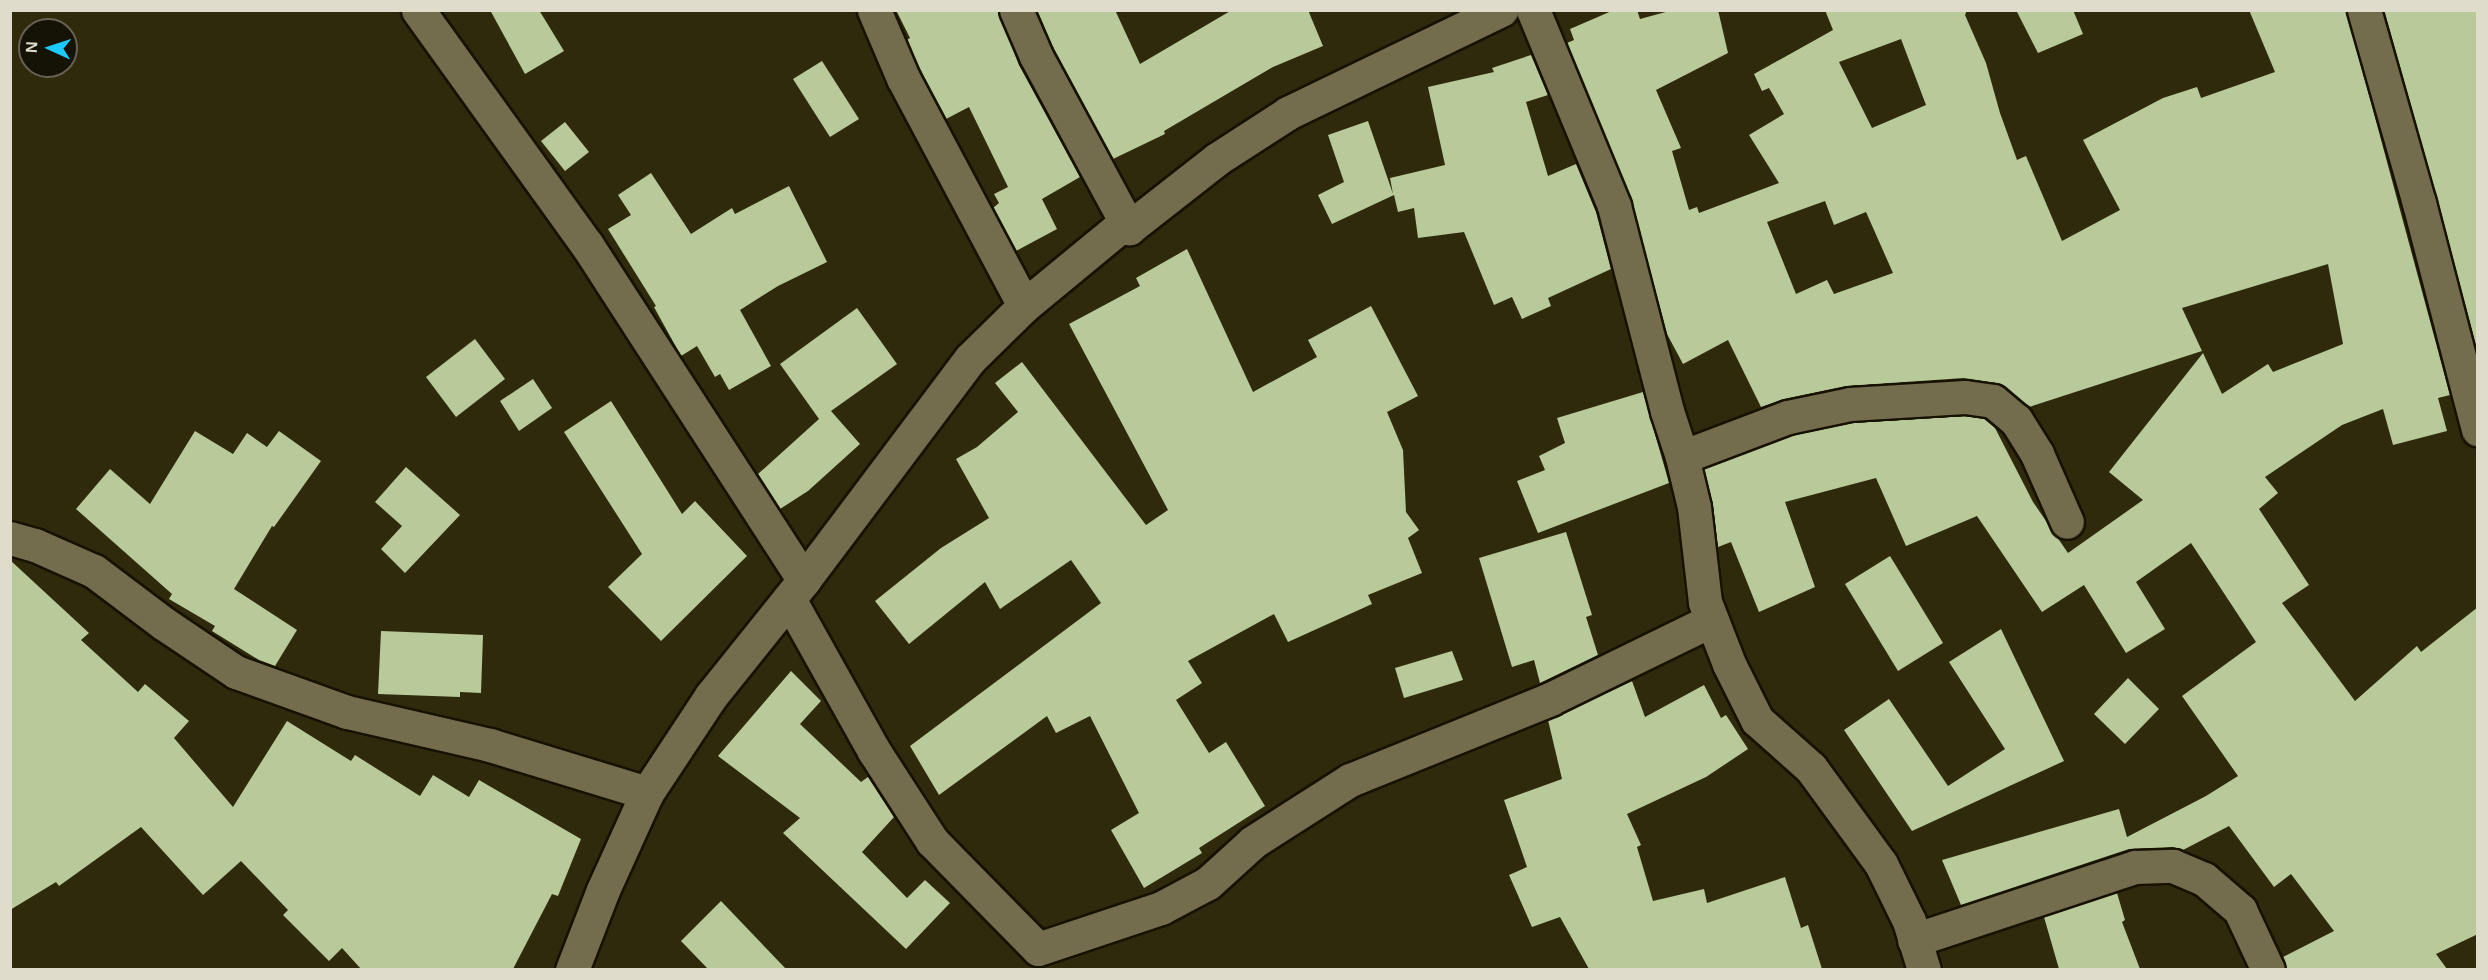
<!DOCTYPE html>
<html>
<head>
<meta charset="utf-8">
<style>
	body { margin:0 }
	#map { position:relative; width:2488px; height:980px; overflow:hidden; background:#2f2a0c; font-family:Helvetica,sans-serif }
	div>[style] { position:absolute }
	.building>* { inset:0; background:#b8ca9a }
	.roads { filter:drop-shadow(2px 0 #171200) drop-shadow(-2px 0 #171200) drop-shadow(0 2px #171200) drop-shadow(0 -2px #171200) }
	.street>* { height:33px; margin:-16.5px; padding:0 16.5px; transform-origin:16.5px; border-radius:16.5px; background:#736d4e }
	span { translate:-50% -50%; white-space:nowrap; text-align:center; line-height:1.15; -webkit-text-stroke:6px #151206; paint-order:stroke }
	.frame { position:absolute; inset:0; border:12px solid #dfdccb; pointer-events:none }
	.north { position:absolute; left:18px; top:18px; width:60px; height:60px; box-sizing:border-box; background:#151206; border:2px solid #666355; border-radius:50%; rotate:273deg; font-size:16px; font-weight:700; line-height:24px; text-align:center; color:#dfdccb }
	.north::after { content:''; display:block; margin:auto; width:21px; height:27px; background:#1cc9fc; clip-path:polygon(50% 0,100% 100%,50% 72%,0 100%) }
</style>
</head>
<body>
<div id="map">
	<div class="building">
		<div style="clip-path:polygon(490px 10px,539px 10px,564px 51px,525px 74px)"></div>
		<div style="clip-path:polygon(896px 10px,998px 10px,1019px 65px,1080px 177px,1042px 199px,1057px 229px,1016px 251px,993px 208px,999px 203px,994px 194px,1008px 187px,969px 107px,946px 119px,920px 70px,907px 40px,910px 38px)"></div>
		<div style="clip-path:polygon(1037px 10px,1115px 10px,1140px 64px,1232px 10px,1308px 10px,1323px 46px,1273px 67px,1164px 131px,1165px 134px,1113px 159px,1053px 48px)"></div>
		<div style="clip-path:polygon(evenodd,1614px 10px,1637px 10px,1640px 19px,1673px 10px,1718px 10px,1728px 53px,1656px 90px,1681px 148px,1672px 151px,1689px 210px,1697px 207px,1699px 213px,1779px 183px,1749px 135px,1784px 114px,1769px 88px,1762px 91px,1754px 74px,1833px 30px,1825px 10px,1967px 10px,1965px 15px,1986px 63px,2000px 113px,2017px 160px,2026px 156px,2062px 241px,2120px 210px,2083px 140px,2163px 98px,2197px 87px,2201px 98px,2275px 72px,2249px 10px,2346px 10px,2450px 395px,2438px 398px,2447px 431px,2393px 445px,2383px 409px,2342px 425px,2265px 477px,2278px 493px,2259px 509px,2309px 585px,2282px 603px,2355px 701px,2417px 646px,2421px 652px,2478px 607px,2478px 934px,2436px 954px,2447px 969px,2286px 969px,2283px 957px,2334px 931px,2291px 874px,2274px 887px,2229px 826px,2183px 850px,2173px 847px,2129px 849px,1961px 905px,1942px 860px,2119px 809px,2127px 837px,2206px 796px,2238px 776px,2182px 696px,2256px 642px,2191px 543px,2136px 582px,2165px 629px,2126px 653px,2084px 585px,2042px 612px,1977px 516px,1906px 546px,1876px 478px,1785px 502px,1815px 587px,1759px 612px,1731px 542px,1718px 547px,1713px 505px,1704px 469px,1793px 435px,1852px 423px,1964px 416px,1985px 419px,1994px 426px,2033px 502px,2068px 553px,2143px 500px,2109px 472px,2203px 353px,2222px 394px,2268px 364px,2273px 372px,2343px 344px,2328px 264px,2182px 308px,2202px 351px,2029px 407px,1996px 383px,1964px 378px,1846px 386px,1784px 399px,1761px 407px,1728px 340px,1683px 364px,1667px 334px,1631px 199px,1567px 43px,1574px 40px,1570px 29px,1614px 10px,1901px 39px,1926px 105px,1872px 128px,1839px 62px,1901px 39px,1614px 10px,1825px 201px,1834px 225px,1866px 212px,1893px 273px,1834px 294px,1827px 280px,1796px 294px,1767px 222px,1825px 201px)"></div>
		<div style="clip-path:polygon(2016px 10px,2073px 10px,2083px 34px,2038px 53px)"></div>
		<div style="clip-path:polygon(2384px 10px,2478px 10px,2478px 353px,2437px 198px)"></div>
		<div style="clip-path:polygon(1531px 55px,1548px 95px,1526px 102px,1548px 176px,1576px 164px,1596px 212px,1611px 269px,1548px 298px,1551px 306px,1522px 319px,1512px 297px,1494px 305px,1464px 232px,1418px 238px,1414px 208px,1398px 212px,1394px 195px,1332px 224px,1318px 195px,1344px 182px,1328px 135px,1368px 121px,1393px 194px,1390px 178px,1445px 165px,1428px 87px,1494px 72px,1492px 68px)"></div>
		<div style="clip-path:polygon(822px 61px,859px 119px,830px 137px,793px 79px)"></div>
		<div style="clip-path:polygon(565px 122px,589px 152px,565px 171px,541px 141px)"></div>
		<div style="clip-path:polygon(651px 173px,691px 234px,732px 208px,735px 214px,789px 186px,827px 262px,778px 286px,740px 310px,771px 366px,729px 390px,720px 374px,715px 377px,697px 346px,681px 356px,654px 307px,656px 306px,608px 229px,631px 215px,618px 195px)"></div>
		<div style="clip-path:polygon(1187px 249px,1253px 392px,1317px 357px,1308px 340px,1371px 306px,1418px 396px,1387px 412px,1403px 450px,1406px 512px,1419px 530px,1408px 538px,1422px 573px,1368px 595px,1372px 604px,1288px 642px,1274px 614px,1188px 661px,1202px 683px,1176px 700px,1209px 753px,1226px 742px,1265px 806px,1199px 848px,1202px 853px,1144px 888px,1111px 830px,1139px 813px,1090px 716px,1056px 733px,1047px 716px,939px 795px,910px 746px,1101px 603px,1071px 560px,1000px 609px,985px 582px,909px 644px,875px 601px,941px 548px,989px 518px,956px 459px,977px 447px,1018px 412px,995px 383px,1022px 362px,1146px 525px,1168px 510px,1069px 324px,1140px 286px,1136px 278px)"></div>
		<div style="clip-path:polygon(857px 308px,897px 364px,831px 411px,860px 444px,808px 491px,780px 509px,758px 474px,819px 419px,780px 364px)"></div>
		<div style="clip-path:polygon(475px 339px,505px 379px,456px 417px,426px 377px)"></div>
		<div style="clip-path:polygon(533px 379px,552px 408px,519px 431px,500px 401px)"></div>
		<div style="clip-path:polygon(1643px 392px,1669px 483px,1538px 533px,1517px 481px,1545px 470px,1539px 456px,1565px 443px,1557px 418px)"></div>
		<div style="clip-path:polygon(611px 401px,682px 514px,695px 501px,747px 556px,661px 641px,608px 587px,642px 554px,564px 432px)"></div>
		<div style="clip-path:polygon(195px 431px,233px 454px,247px 433px,267px 447px,279px 431px,321px 461px,274px 527px,272px 526px,234px 589px,297px 630px,275px 666px,259px 660px,212px 631px,215px 626px,169px 599px,172px 594px,76px 509px,110px 469px,150px 504px)"></div>
		<div style="clip-path:polygon(406px 467px,460px 515px,405px 573px,381px 549px,402px 526px,375px 502px)"></div>
		<div style="clip-path:polygon(1566px 532px,1592px 615px,1586px 617px,1598px 655px,1540px 683px,1534px 660px,1512px 667px,1479px 558px)"></div>
		<div style="clip-path:polygon(1890px 556px,1943px 643px,1898px 671px,1845px 584px)"></div>
		<div style="clip-path:polygon(10px 560px,89px 633px,81px 640px,138px 692px,145px 684px,189px 721px,174px 738px,233px 807px,287px 721px,351px 761px,355px 755px,420px 796px,433px 775px,469px 797px,479px 780px,581px 839px,558px 896px,552px 894px,513px 969px,361px 969px,342px 948px,329px 961px,283px 915px,288px 910px,241px 861px,203px 895px,141px 827px,59px 886px,56px 882px,10px 910px)"></div>
		<div style="clip-path:polygon(2001px 629px,2064px 761px,1912px 831px,1844px 730px,1889px 699px,1948px 786px,2005px 749px,1949px 662px)"></div>
		<div style="clip-path:polygon(381px 631px,483px 635px,481px 693px,460px 692px,460px 697px,378px 694px)"></div>
		<div style="clip-path:polygon(1452px 651px,1463px 680px,1404px 698px,1395px 668px)"></div>
		<div style="clip-path:polygon(791px 671px,821px 701px,800px 724px,861px 782px,868px 777px,894px 817px,862px 852px,907px 898px,925px 880px,950px 903px,906px 949px,783px 833px,800px 818px,718px 756px)"></div>
		<div style="clip-path:polygon(2128px 678px,2159px 709px,2125px 744px,2094px 714px)"></div>
		<div style="clip-path:polygon(1632px 681px,1645px 717px,1704px 685px,1721px 718px,1726px 715px,1748px 749px,1706px 777px,1627px 814px,1641px 845px,1637px 847px,1653px 901px,1704px 889px,1707px 903px,1785px 877px,1801px 928px,1808px 925px,1822px 969px,1589px 969px,1560px 917px,1532px 927px,1509px 875px,1527px 867px,1504px 800px,1562px 779px,1548px 720px)"></div>
		<div style="clip-path:polygon(2117px 893px,2125px 920px,2122px 922px,2140px 969px,2059px 969px,2044px 917px)"></div>
		<div style="clip-path:polygon(721px 901px,786px 969px,708px 969px,681px 941px)"></div>
	</div>
	<div class="roads">
		<div class="street">
			<div style="left:418px;top:10px;width:289px;rotate:54.3deg"></div>
			<div style="left:587px;top:245px;width:399px;rotate:57.1deg"></div>
			<div style="left:874px;top:10px;width:74px;rotate:66.9deg"></div>
			<div style="left:903px;top:78px;width:258px;rotate:62deg"></div>
			<div style="left:1016px;top:10px;width:50px;rotate:66.5deg"></div>
			<div style="left:1036px;top:56px;width:196px;rotate:61.6deg"></div>
			<div style="left:1533px;top:10px;width:212px;rotate:67.5deg"></div>
			<div style="left:1614px;top:206px;width:212px;rotate:75.5deg"></div>
			<div style="left:1667px;top:411px;width:48px;rotate:71.9deg"></div>
			<div style="left:1682px;top:457px;width:51px;rotate:76.5deg"></div>
			<div style="left:1694px;top:507px;width:96px;rotate:83.4deg"></div>
			<div style="left:1705px;top:602px;width:66px;rotate:68.8deg"></div>
			<div style="left:1729px;top:664px;width:63px;rotate:63.4deg"></div>
			<div style="left:1757px;top:720px;width:72px;rotate:41.6deg"></div>
			<div style="left:1811px;top:768px;width:119px;rotate:53.9deg"></div>
			<div style="left:1881px;top:864px;width:64px;rotate:63.8deg"></div>
			<div style="left:1909px;top:921px;width:51px;rotate:73deg"></div>
			<div style="left:2364px;top:10px;width:201px;rotate:74.1deg"></div>
			<div style="left:2419px;top:203px;width:234px;rotate:75.4deg"></div>
			<div style="left:1682px;top:457px;width:113px;rotate:-20.7deg"></div>
			<div style="left:1788px;top:417px;width:63px;rotate:-11.8deg"></div>
			<div style="left:1850px;top:404px;width:115px;rotate:-3.5deg"></div>
			<div style="left:1965px;top:397px;width:28px;rotate:8deg"></div>
			<div style="left:1993px;top:401px;width:30px;rotate:40deg"></div>
			<div style="left:2016px;top:420px;width:40px;rotate:58deg"></div>
			<div style="left:2037px;top:454px;width:74px;rotate:66.2deg"></div>
			<div style="left:10px;top:538px;width:26px;rotate:16deg"></div>
			<div style="left:35px;top:545px;width:64px;rotate:23.8deg"></div>
			<div style="left:94px;top:571px;width:86px;rotate:37deg"></div>
			<div style="left:163px;top:623px;width:88px;rotate:33.9deg"></div>
			<div style="left:236px;top:672px;width:118px;rotate:19.8deg"></div>
			<div style="left:347px;top:712px;width:147px;rotate:13deg"></div>
			<div style="left:490px;top:745px;width:164px;rotate:17deg"></div>
			<div style="left:789px;top:599px;width:174px;rotate:60.8deg"></div>
			<div style="left:874px;top:751px;width:107px;rotate:57.2deg"></div>
			<div style="left:932px;top:841px;width:151px;rotate:45.5deg"></div>
			<div style="left:1038px;top:949px;width:130px;rotate:-18.4deg"></div>
			<div style="left:1161px;top:908px;width:53px;rotate:-28deg"></div>
			<div style="left:1208px;top:883px;width:61px;rotate:-42.3deg"></div>
			<div style="left:1253px;top:842px;width:115px;rotate:-32.6deg"></div>
			<div style="left:1350px;top:780px;width:216px;rotate:-22deg"></div>
			<div style="left:1550px;top:699px;width:180px;rotate:-26deg"></div>
			<div style="left:1914px;top:940px;width:233px;rotate:-18.3deg"></div>
			<div style="left:2135px;top:867px;width:38px;rotate:-2deg"></div>
			<div style="left:2173px;top:866px;width:34px;rotate:23deg"></div>
			<div style="left:2204px;top:879px;width:48px;rotate:40.7deg"></div>
			<div style="left:2240px;top:910px;width:66px;rotate:65deg"></div>
			<div style="left:572px;top:970px;width:86px;rotate:-68.8deg"></div>
			<div style="left:603px;top:890px;width:107px;rotate:-65.6deg"></div>
			<div style="left:647px;top:793px;width:116px;rotate:-56.6deg"></div>
			<div style="left:711px;top:696px;width:149px;rotate:-51.3deg"></div>
			<div style="left:804px;top:580px;width:276px;rotate:-53.1deg"></div>
			<div style="left:970px;top:359px;width:76px;rotate:-44.5deg"></div>
			<div style="left:1024px;top:306px;width:124px;rotate:-39.5deg"></div>
			<div style="left:1120px;top:227px;width:9px;rotate:6deg"></div>
			<div style="left:1129px;top:228px;width:112px;rotate:-38.1deg"></div>
			<div style="left:1217px;top:159px;width:85px;rotate:-32.9deg"></div>
			<div style="left:1288px;top:113px;width:237px;rotate:-25.8deg"></div>
		</div>
	</div>
	<div class="frame"></div>
	<div class="north">N</div>
</div>
</body>
</html>
